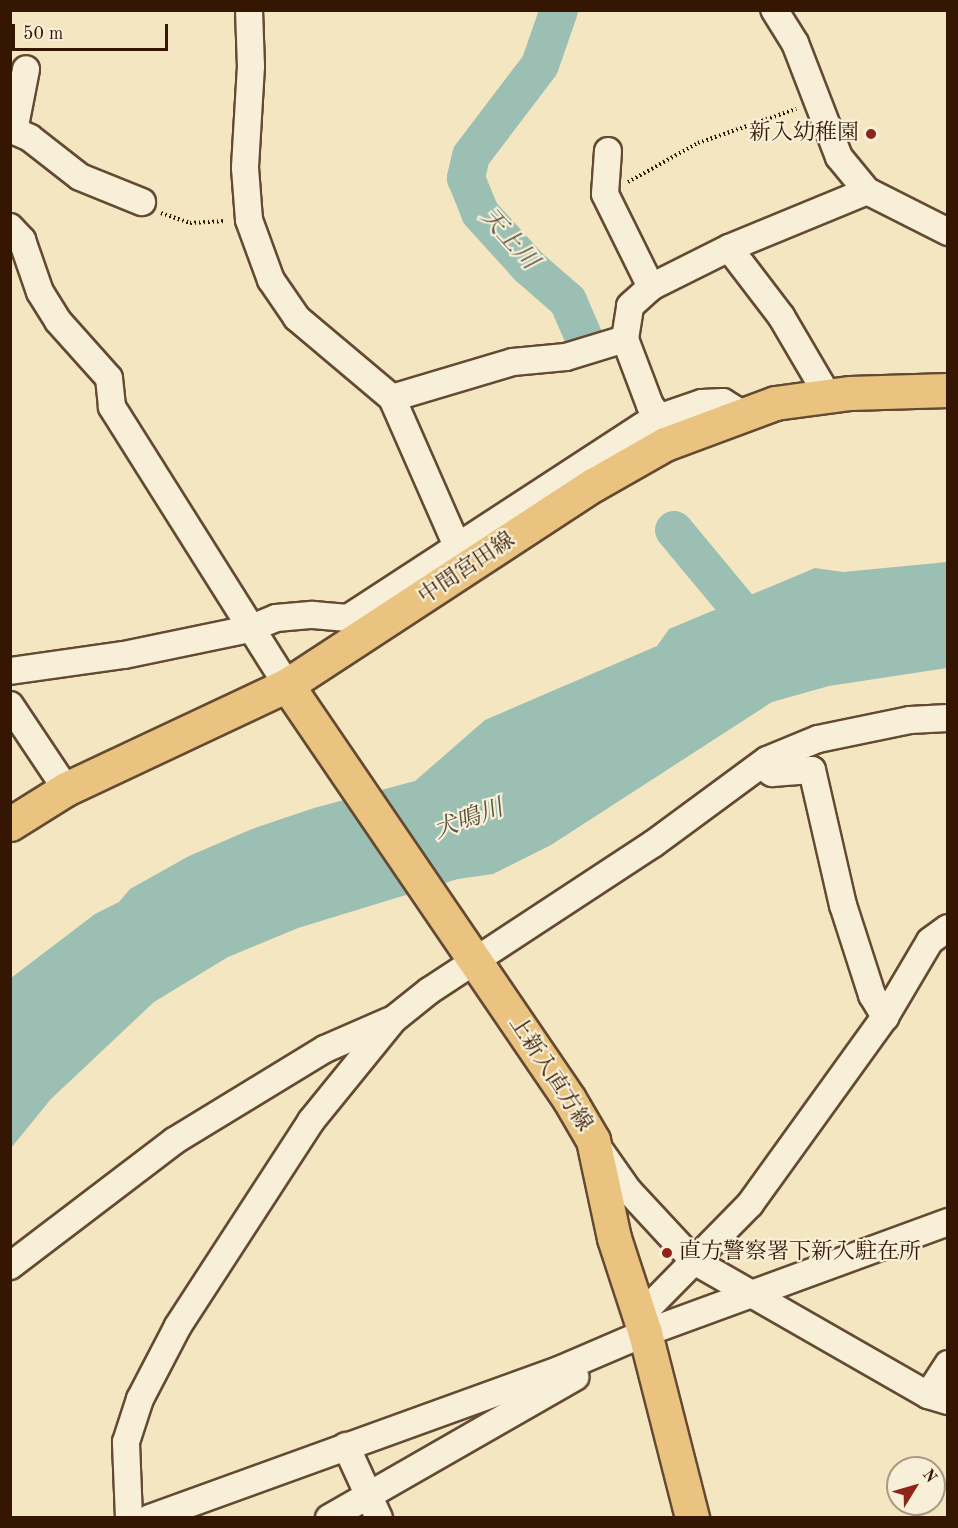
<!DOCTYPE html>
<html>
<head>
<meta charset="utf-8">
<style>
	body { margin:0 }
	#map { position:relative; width:958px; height:1528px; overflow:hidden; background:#f3e6c1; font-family:"Old Standard TT","Noto Serif JP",serif }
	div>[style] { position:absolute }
	.water>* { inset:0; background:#9bc0b3 }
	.river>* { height:38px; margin:-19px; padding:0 19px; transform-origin:19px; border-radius:19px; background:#9bc0b3 }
	.path>* { height:4px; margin-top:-2px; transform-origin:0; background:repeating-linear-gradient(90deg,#341602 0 1.5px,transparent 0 4.5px) }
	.roads { filter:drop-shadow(2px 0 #644a32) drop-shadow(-2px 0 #644a32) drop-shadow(0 2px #644a32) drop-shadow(0 -2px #644a32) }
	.minor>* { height:26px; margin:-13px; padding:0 13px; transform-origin:13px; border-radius:13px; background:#f7efd7 }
	.major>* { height:33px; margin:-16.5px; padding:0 16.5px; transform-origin:16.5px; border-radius:16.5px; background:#eac380 }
	.dots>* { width:16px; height:16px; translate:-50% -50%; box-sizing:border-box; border:3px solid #f7efd7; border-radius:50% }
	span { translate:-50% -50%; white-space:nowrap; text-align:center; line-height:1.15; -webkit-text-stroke:4.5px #f7efd7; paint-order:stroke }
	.poi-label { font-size:22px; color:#341602 }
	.right { translate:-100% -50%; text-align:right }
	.left { translate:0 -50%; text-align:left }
	.street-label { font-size:22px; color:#341602 }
	.water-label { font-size:24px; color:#585240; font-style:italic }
	.frame { position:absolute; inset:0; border:12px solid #341602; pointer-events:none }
	.north { position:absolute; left:886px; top:1456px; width:60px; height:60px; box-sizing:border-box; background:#f7efd7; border:2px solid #a99882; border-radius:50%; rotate:53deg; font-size:16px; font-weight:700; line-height:24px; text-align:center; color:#341602 }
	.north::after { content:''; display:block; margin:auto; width:21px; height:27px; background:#8f2418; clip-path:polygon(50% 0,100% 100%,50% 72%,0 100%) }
	.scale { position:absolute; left:12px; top:24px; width:156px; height:27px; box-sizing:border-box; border:3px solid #341602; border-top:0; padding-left:8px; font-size:18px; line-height:21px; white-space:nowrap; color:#341602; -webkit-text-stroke:4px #f7efd7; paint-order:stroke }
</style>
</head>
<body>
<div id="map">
	<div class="water">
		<div style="clip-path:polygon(947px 562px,947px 668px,829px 686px,772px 702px,551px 845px,493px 874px,458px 879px,298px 928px,228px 957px,154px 1002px,51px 1099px,11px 1148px,11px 978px,95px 914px,119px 902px,130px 889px,189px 856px,252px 829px,314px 808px,415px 781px,485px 720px,657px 646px,669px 629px,815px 568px,843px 572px)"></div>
	</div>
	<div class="river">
		<div style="left:559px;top:10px;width:58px;rotate:109.1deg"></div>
		<div style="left:540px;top:65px;width:114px;rotate:127.2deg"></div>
		<div style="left:471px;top:156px;width:23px;rotate:103deg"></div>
		<div style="left:466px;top:178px;width:38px;rotate:68deg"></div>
		<div style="left:480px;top:213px;width:73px;rotate:47.8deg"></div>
		<div style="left:529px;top:267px;width:52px;rotate:41.1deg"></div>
		<div style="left:568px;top:301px;width:40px;rotate:66.6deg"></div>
		<div style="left:674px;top:530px;width:146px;rotate:50.3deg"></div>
	</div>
	<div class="path">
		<div style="left:628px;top:182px;width:80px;rotate:-29.1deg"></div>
		<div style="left:698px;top:143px;width:104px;rotate:-19.1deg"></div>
		<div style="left:161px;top:213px;width:31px;rotate:19deg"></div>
		<div style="left:190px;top:223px;width:36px;rotate:-3deg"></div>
	</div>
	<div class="roads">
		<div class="minor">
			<div style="left:249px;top:10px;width:56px;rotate:88deg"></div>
			<div style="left:251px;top:66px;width:102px;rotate:93.4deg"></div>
			<div style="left:245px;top:168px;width:52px;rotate:85.6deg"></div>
			<div style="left:249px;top:220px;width:64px;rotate:69.9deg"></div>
			<div style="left:271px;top:280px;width:46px;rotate:55.6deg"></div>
			<div style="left:297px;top:318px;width:124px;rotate:40.1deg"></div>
			<div style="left:392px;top:398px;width:162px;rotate:66.3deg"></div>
			<div style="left:10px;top:129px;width:22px;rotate:24deg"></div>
			<div style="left:30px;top:138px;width:63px;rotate:38deg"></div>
			<div style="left:80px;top:177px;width:67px;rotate:22deg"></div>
			<div style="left:14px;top:131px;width:63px;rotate:-79deg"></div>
			<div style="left:608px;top:151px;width:43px;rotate:94deg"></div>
			<div style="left:605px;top:194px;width:104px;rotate:63.7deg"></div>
			<div style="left:867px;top:191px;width:91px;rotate:26.8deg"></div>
			<div style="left:10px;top:227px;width:18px;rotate:47deg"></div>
			<div style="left:22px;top:240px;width:55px;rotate:70.9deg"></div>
			<div style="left:40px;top:292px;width:34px;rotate:58deg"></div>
			<div style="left:58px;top:321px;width:76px;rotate:48.2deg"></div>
			<div style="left:109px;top:378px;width:29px;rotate:84deg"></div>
			<div style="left:112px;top:407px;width:328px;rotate:57.8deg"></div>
			<div style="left:729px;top:248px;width:86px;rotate:52.6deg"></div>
			<div style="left:781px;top:316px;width:93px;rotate:59.6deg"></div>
			<div style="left:625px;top:339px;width:71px;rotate:69.3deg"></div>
			<div style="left:650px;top:405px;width:15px;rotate:53deg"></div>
			<div style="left:392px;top:398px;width:126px;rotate:-16.6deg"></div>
			<div style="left:513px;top:362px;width:53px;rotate:-5.4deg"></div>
			<div style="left:566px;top:357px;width:62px;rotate:-17deg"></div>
			<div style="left:625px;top:339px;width:33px;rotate:-81deg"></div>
			<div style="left:630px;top:306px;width:28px;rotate:-42deg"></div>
			<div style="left:651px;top:287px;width:87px;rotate:-26.6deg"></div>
			<div style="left:729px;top:248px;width:149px;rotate:-22.4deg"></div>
			<div style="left:867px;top:191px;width:44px;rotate:-129.5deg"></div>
			<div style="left:839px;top:157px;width:122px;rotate:-111.1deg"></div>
			<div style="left:795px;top:43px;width:39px;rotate:-122deg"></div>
			<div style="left:10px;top:671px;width:115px;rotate:-8deg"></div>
			<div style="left:124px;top:655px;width:128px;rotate:-11.7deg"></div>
			<div style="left:249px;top:629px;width:29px;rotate:-22deg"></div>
			<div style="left:276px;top:618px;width:37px;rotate:-5deg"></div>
			<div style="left:313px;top:615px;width:35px;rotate:5deg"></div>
			<div style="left:348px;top:618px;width:363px;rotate:-33.1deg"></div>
			<div style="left:652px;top:420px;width:53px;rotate:-18.8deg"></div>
			<div style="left:702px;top:403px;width:21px;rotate:-3deg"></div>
			<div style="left:723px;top:402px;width:25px;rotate:32deg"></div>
			<div style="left:10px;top:705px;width:101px;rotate:56.3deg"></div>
			<div style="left:761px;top:765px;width:14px;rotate:36deg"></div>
			<div style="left:772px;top:773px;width:40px;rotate:-4.3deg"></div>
			<div style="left:812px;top:770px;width:139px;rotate:77.1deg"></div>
			<div style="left:843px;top:905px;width:95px;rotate:72.1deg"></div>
			<div style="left:872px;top:995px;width:26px;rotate:59deg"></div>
			<div style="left:597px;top:1146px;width:54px;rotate:54.8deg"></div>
			<div style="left:628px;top:1190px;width:97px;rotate:47.1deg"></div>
			<div style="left:694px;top:1261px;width:270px;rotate:29.8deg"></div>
			<div style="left:928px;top:1395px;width:21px;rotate:17deg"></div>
			<div style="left:10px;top:1266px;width:206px;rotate:-37.3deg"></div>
			<div style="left:174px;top:1141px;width:177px;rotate:-31.4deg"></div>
			<div style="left:325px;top:1049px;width:70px;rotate:-23.6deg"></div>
			<div style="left:640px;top:1316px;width:157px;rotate:-45.5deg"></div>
			<div style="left:750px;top:1204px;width:231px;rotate:-54.2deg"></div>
			<div style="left:885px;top:1017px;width:88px;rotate:-59.4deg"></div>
			<div style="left:930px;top:941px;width:22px;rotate:-36deg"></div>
			<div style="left:928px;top:1395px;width:37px;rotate:-57deg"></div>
			<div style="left:346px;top:1446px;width:79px;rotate:65.4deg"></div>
			<div style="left:129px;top:1518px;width:76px;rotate:-92.3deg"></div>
			<div style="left:126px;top:1442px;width:45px;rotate:-72deg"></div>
			<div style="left:140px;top:1399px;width:82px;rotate:-62.5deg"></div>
			<div style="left:178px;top:1326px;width:244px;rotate:-57deg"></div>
			<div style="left:311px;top:1121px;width:132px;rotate:-50.9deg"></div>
			<div style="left:394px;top:1019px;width:45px;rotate:-38.7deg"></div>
			<div style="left:429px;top:991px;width:268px;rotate:-33.3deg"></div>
			<div style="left:653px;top:844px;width:142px;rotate:-36.4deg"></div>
			<div style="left:767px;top:760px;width:55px;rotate:-22.4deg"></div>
			<div style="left:818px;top:739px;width:94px;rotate:-11.7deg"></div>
			<div style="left:910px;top:720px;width:38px;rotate:-3deg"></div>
			<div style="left:150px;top:1518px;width:437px;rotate:-19.9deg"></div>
			<div style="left:561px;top:1369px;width:91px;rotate:-23.2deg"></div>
			<div style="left:645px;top:1333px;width:323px;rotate:-20.1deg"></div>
			<div style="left:329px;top:1518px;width:284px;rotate:-29.8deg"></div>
		</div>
		<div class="major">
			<div style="left:287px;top:685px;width:501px;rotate:55.74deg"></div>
			<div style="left:569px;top:1099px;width:48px;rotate:59.7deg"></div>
			<div style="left:593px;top:1140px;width:100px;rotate:77.9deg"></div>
			<div style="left:614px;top:1238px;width:100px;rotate:71.9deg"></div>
			<div style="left:645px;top:1333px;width:191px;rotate:75.7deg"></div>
			<div style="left:10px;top:824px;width:66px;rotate:-32deg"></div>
			<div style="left:66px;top:789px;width:244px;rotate:-25.2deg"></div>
			<div style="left:287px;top:685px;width:366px;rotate:-33.2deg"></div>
			<div style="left:593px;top:485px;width:83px;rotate:-29.7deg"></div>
			<div style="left:665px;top:444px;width:117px;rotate:-20.4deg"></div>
			<div style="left:775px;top:403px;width:76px;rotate:-7.6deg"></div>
			<div style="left:850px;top:393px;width:98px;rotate:-1.8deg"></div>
		</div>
	</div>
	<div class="dots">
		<div style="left:871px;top:134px;background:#8f2418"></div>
		<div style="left:667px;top:1253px;background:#8f2418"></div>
	</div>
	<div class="poi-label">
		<span class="right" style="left:859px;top:134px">新入幼稚園</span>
		<span class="left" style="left:679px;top:1253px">直方警察署下新入駐在所</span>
	</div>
	<div class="street-label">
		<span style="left:467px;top:569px;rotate:-34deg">中間宮田線</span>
		<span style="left:550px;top:1074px;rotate:57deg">上新入直方線</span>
	</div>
	<div class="water-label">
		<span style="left:508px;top:240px;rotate:48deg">天上川</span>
		<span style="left:469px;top:821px;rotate:-20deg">犬鳴川</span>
	</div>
	<div class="frame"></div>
	<div class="north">N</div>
	<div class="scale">50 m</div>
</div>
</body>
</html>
